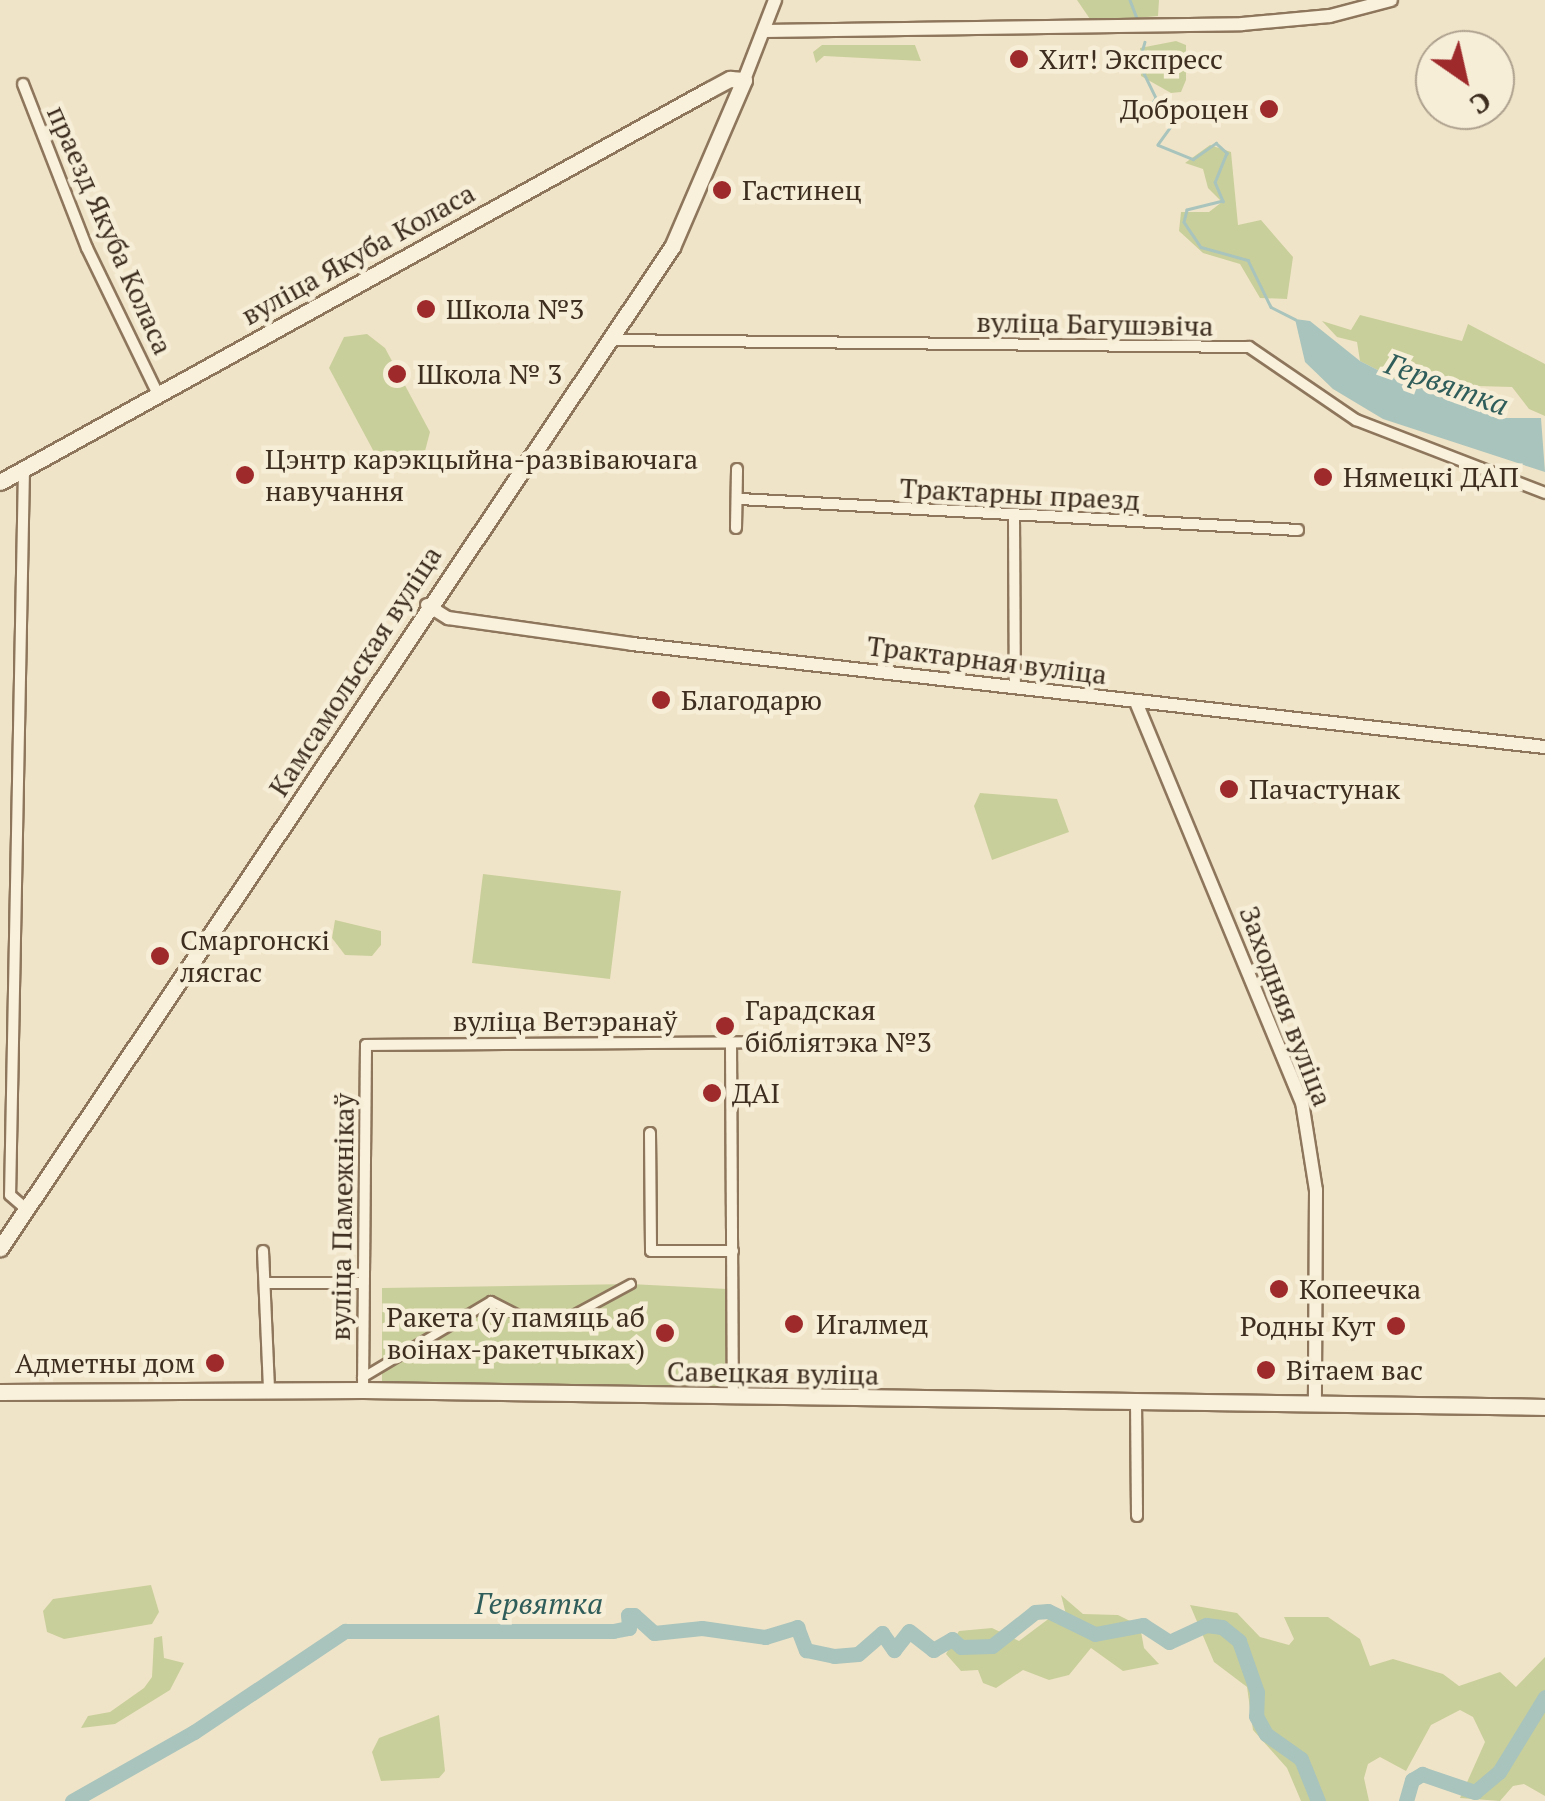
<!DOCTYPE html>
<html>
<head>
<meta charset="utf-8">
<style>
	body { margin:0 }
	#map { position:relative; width:1545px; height:1801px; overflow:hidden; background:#f0e4c8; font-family:"PT Serif",serif }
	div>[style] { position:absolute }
	.green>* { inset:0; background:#c9cf9b }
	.water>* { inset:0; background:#a9c4bc }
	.stream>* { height:2.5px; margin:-1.25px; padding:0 1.25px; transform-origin:1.25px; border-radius:1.25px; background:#a9c4bc }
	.river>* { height:15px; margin:-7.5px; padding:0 7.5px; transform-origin:7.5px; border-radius:7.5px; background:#a9c4bc }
	.roads { filter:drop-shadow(2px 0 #8d765c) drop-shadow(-2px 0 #8d765c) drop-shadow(0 2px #8d765c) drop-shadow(0 -2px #8d765c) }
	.pedestrian>* { height:8px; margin:-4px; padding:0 4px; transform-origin:4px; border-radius:4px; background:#faf1dc }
	.minor>* { height:10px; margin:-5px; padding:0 5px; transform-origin:5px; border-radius:5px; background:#faf1dc }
	.tertiary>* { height:12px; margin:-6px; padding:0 6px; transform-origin:6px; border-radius:6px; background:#faf1dc }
	.secondary>* { height:15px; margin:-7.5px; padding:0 7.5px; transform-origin:7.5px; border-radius:7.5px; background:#faf1dc }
	.dots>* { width:28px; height:28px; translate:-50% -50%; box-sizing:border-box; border:5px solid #f7eed8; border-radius:50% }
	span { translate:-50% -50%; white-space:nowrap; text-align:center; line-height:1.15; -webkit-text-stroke:9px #f7eed8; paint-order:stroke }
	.poi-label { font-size:28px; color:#3d2e20 }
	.left { translate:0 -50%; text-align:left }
	.right { translate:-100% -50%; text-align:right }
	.street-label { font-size:28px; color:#3d2e20 }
	.water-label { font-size:30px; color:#2f5d5a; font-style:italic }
	.north { position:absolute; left:1415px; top:30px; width:100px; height:100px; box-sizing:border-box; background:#f7eed8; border:2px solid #ada18e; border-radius:50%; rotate:146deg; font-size:28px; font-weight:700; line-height:40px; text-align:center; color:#3d2e20 }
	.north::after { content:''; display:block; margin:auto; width:35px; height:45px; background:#9e2a2b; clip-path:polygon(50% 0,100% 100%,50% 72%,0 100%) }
</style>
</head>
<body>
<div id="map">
	<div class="green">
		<div style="clip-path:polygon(1077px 0,1159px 0,1158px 16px,1092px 22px)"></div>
		<div style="clip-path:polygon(1176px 41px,1186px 45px,1186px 80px,1181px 92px,1171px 93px,1141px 76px,1140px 48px)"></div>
		<div style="clip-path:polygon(822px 45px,915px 45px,921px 61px,824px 56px,816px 63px,813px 52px)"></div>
		<div style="clip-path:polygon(1210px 145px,1231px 152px,1238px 225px,1261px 220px,1293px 257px,1287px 299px,1260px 298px,1240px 264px,1203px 253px,1179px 231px,1181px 212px,1209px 212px,1222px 202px,1208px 188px,1203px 169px,1185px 163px)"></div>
		<div style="clip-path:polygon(1360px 315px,1462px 341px,1468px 324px,1545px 364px,1545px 416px,1529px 409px,1512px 387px,1405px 384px,1360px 361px,1357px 342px,1337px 337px,1322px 321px,1351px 330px)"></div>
		<div style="clip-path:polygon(367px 334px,385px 348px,430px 432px,424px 455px,404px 466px,374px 452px,329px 368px,344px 337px)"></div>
		<div style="clip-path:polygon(980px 793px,1057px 799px,1069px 832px,992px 860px,974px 806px)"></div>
		<div style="clip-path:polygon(483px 874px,621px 891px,610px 979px,472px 963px)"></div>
		<div style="clip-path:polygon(335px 920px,381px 931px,381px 945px,372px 956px,345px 955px,332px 938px)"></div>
		<div style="clip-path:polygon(631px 1284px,727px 1289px,725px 1387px,382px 1382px,382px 1288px)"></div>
		<div style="clip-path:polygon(151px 1585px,159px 1612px,152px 1624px,64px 1639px,47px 1632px,43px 1611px,53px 1599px)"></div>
		<div style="clip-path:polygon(1061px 1595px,1083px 1614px,1118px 1615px,1140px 1626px,1144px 1648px,1159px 1664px,1123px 1671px,1091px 1648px,1069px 1675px,1049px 1680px,1023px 1670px,996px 1688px,983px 1683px,978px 1670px,961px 1671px,946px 1654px,959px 1631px,992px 1628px,1019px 1641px,1051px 1617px,1068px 1622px)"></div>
		<div style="clip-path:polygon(1190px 1605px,1237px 1613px,1260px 1637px,1289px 1645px,1294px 1639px,1284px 1617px,1328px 1617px,1360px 1639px,1370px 1666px,1393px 1659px,1443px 1674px,1459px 1686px,1500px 1672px,1516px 1687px,1545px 1657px,1545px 1796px,1524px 1784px,1513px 1786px,1500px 1801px,1460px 1798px,1485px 1742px,1473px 1717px,1460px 1710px,1431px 1725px,1406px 1771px,1380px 1757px,1368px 1764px,1364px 1778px,1369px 1801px,1301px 1801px,1287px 1768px,1253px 1730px,1247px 1687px,1214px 1662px)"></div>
		<div style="clip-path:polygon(162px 1636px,164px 1658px,184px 1663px,170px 1690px,115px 1724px,81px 1728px,88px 1716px,110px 1712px,144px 1688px,152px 1677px,154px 1638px)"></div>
		<div style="clip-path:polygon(439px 1715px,445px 1771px,439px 1778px,381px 1781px,372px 1752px,379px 1738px)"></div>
	</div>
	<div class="water">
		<div style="clip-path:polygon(1295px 319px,1310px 321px,1360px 361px,1405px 384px,1459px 385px,1495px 418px,1541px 418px,1545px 472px,1383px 419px,1333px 389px,1305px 362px)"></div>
	</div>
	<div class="stream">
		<div style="left:1130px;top:0;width:22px;rotate:69deg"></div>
		<div style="left:1145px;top:42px;width:22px;rotate:106deg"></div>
		<div style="left:1139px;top:63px;width:39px;rotate:64deg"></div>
		<div style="left:1156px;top:98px;width:13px;rotate:122deg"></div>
		<div style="left:1149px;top:109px;width:25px;rotate:-2deg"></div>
		<div style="left:1174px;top:108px;width:10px;rotate:66deg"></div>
		<div style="left:1178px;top:117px;width:34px;rotate:126deg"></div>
		<div style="left:1158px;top:145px;width:38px;rotate:22deg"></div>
		<div style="left:1193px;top:159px;width:28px;rotate:-35deg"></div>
		<div style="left:1216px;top:143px;width:15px;rotate:42deg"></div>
		<div style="left:1227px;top:153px;width:31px;rotate:112deg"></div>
		<div style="left:1215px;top:182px;width:21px;rotate:67deg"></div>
		<div style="left:1223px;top:201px;width:37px;rotate:166deg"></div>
		<div style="left:1187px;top:210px;width:12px;rotate:104deg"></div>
		<div style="left:1184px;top:222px;width:30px;rotate:56deg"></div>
		<div style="left:1201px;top:247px;width:49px;rotate:15.5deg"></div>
		<div style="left:1248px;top:260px;width:52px;rotate:63.9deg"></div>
		<div style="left:1271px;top:307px;width:27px;rotate:27deg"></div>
	</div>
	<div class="river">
		<div style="left:72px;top:1801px;width:140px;rotate:-29.5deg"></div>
		<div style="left:194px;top:1732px;width:182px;rotate:-33.8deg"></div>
		<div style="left:345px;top:1631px;width:268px"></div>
		<div style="left:613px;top:1631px;width:16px;rotate:-11deg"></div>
		<div style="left:629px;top:1628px;width:13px;rotate:-94deg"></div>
		<div style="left:628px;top:1615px;width:6px"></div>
		<div style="left:634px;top:1615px;width:27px;rotate:42deg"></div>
		<div style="left:654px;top:1633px;width:48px;rotate:-5.9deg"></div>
		<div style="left:702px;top:1628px;width:64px;rotate:8.1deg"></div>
		<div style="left:765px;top:1637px;width:34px;rotate:-17deg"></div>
		<div style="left:797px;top:1627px;width:25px;rotate:69deg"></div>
		<div style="left:806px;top:1650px;width:29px;rotate:12deg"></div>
		<div style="left:834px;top:1656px;width:24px;rotate:-5deg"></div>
		<div style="left:858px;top:1654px;width:32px;rotate:-41deg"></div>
		<div style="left:882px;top:1633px;width:21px;rotate:55deg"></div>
		<div style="left:894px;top:1650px;width:24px;rotate:-52deg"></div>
		<div style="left:909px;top:1631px;width:31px;rotate:38deg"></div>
		<div style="left:933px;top:1650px;width:22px;rotate:-30deg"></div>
		<div style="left:952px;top:1639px;width:12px;rotate:42deg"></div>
		<div style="left:961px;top:1647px;width:31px;rotate:-2deg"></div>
		<div style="left:992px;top:1646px;width:55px;rotate:-38.3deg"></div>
		<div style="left:1035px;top:1612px;width:13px;rotate:-4deg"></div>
		<div style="left:1048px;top:1611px;width:52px;rotate:26.1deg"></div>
		<div style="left:1095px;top:1634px;width:49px;rotate:-10.6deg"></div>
		<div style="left:1143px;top:1625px;width:31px;rotate:33deg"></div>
		<div style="left:1169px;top:1642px;width:41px;rotate:-24.7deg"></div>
		<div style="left:1206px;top:1625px;width:16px;rotate:7deg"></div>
		<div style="left:1222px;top:1627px;width:22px;rotate:39deg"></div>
		<div style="left:1239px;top:1641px;width:54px;rotate:70.6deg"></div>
		<div style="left:1257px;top:1692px;width:24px;rotate:92deg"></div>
		<div style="left:1256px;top:1716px;width:21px;rotate:61deg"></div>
		<div style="left:1266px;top:1734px;width:43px;rotate:35.5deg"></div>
		<div style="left:1301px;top:1759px;width:45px;rotate:68deg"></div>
		<div style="left:1406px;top:1801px;width:22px;rotate:-74deg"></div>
		<div style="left:1412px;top:1780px;width:12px;rotate:-31deg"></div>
		<div style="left:1422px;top:1774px;width:56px;rotate:18.8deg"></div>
		<div style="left:1475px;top:1792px;width:31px;rotate:-40deg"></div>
		<div style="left:1499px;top:1772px;width:88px;rotate:-58.5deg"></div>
	</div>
	<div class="roads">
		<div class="pedestrian">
			<div style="left:362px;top:1378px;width:150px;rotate:-30.8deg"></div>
			<div style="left:491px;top:1301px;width:51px;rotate:27.1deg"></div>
			<div style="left:536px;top:1324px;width:21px"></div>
			<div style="left:557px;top:1324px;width:84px;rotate:-28.4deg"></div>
		</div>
		<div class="minor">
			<div style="left:23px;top:84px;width:176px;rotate:68.7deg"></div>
			<div style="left:87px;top:248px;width:162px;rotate:64.1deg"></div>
			<div style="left:609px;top:340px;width:640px;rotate:0.63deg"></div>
			<div style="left:1249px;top:347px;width:130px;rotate:34.3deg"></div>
			<div style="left:1356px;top:420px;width:203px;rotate:21.1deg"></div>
			<div style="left:24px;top:469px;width:726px;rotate:91.1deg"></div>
			<div style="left:10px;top:1195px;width:21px;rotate:41deg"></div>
			<div style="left:740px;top:499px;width:559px;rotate:3.18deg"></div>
			<div style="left:1014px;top:518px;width:170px;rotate:89.7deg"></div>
			<div style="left:736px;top:528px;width:59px;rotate:-89deg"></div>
			<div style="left:731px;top:1043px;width:354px;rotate:89.7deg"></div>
			<div style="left:650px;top:1133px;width:118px;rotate:89.5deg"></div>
			<div style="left:651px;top:1251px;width:82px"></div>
			<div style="left:263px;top:1251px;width:140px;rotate:87.5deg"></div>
			<div style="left:265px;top:1283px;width:98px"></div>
			<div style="left:363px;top:1390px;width:345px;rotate:-89.5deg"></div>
			<div style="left:366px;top:1045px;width:458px;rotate:-0.4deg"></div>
			<div style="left:1136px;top:1400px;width:116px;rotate:89.5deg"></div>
		</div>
		<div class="tertiary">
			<div style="left:764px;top:31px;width:478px;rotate:-0.8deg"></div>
			<div style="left:1242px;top:24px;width:88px;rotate:-5.2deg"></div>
			<div style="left:1330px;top:16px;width:63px;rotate:-14.7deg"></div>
			<div style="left:744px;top:80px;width:86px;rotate:-68.8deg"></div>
			<div style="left:427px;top:605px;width:25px;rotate:32deg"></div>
			<div style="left:448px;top:618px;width:186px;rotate:8deg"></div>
			<div style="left:632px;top:644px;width:919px;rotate:6.44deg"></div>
			<div style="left:1136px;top:702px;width:433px;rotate:67.5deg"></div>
			<div style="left:1302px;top:1102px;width:89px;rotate:81deg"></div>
			<div style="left:1316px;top:1190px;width:214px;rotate:90.3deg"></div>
		</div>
		<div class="secondary">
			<div style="left:0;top:482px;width:810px;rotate:-28.94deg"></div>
			<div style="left:709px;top:90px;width:24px;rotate:-28deg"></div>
			<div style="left:730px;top:79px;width:14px;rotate:4deg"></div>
			<div style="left:744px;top:80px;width:182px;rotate:113.3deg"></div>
			<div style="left:672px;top:247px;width:1206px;rotate:123.87deg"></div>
			<div style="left:0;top:1392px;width:363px;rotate:-0.3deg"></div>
			<div style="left:363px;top:1390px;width:1182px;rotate:0.82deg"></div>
		</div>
	</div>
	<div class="dots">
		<div style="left:1019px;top:59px;background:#9e2a2b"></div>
		<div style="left:1269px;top:109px;background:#9e2a2b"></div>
		<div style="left:722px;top:190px;background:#9e2a2b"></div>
		<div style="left:426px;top:309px;background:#9e2a2b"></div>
		<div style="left:397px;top:374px;background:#9e2a2b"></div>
		<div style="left:245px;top:475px;background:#9e2a2b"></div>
		<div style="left:1323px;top:477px;background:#9e2a2b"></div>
		<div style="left:661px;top:700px;background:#9e2a2b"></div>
		<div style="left:1229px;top:789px;background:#9e2a2b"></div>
		<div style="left:160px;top:956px;background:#9e2a2b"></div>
		<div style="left:725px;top:1026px;background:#9e2a2b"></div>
		<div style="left:712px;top:1093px;background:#9e2a2b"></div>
		<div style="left:1279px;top:1289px;background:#9e2a2b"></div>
		<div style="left:794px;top:1324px;background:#9e2a2b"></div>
		<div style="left:1396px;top:1326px;background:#9e2a2b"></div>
		<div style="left:665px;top:1333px;background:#9e2a2b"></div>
		<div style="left:215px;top:1363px;background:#9e2a2b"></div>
		<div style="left:1266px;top:1370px;background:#9e2a2b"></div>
	</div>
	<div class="poi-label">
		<span class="left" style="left:1039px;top:59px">Хит! Экспресс</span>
		<span class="right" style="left:1249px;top:109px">Доброцен</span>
		<span class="left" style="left:742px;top:190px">Гастинец</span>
		<span class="left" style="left:446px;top:309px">Школа №3</span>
		<span class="left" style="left:417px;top:374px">Школа № 3</span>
		<span class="left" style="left:265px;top:475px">Цэнтр карэкцыйна-развіваючага<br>навучання</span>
		<span class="left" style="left:1343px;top:477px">Нямецкі ДАП</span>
		<span class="left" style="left:681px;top:700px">Благодарю</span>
		<span class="left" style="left:1249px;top:789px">Пачастунак</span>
		<span class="left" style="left:180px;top:956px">Смаргонскі<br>лясгас</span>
		<span class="left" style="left:745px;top:1026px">Гарадская<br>бібліятэка №3</span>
		<span class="left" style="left:732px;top:1093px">ДАІ</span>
		<span class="left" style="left:1299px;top:1289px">Копеечка</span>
		<span class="right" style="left:645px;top:1333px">Ракета (у памяць аб<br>воінах-ракетчыках)</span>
		<span class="left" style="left:816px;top:1324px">Игалмед</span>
		<span class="right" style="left:1376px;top:1326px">Родны Кут</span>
		<span class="right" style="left:195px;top:1363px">Адметны дом</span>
		<span class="left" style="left:1286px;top:1370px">Вітаем вас</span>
	</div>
	<div class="street-label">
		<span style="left:110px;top:230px;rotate:66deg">праезд Якуба Коласа</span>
		<span style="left:358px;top:254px;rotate:-29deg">вуліца Якуба Коласа</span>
		<span style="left:1095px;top:324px;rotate:1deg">вуліца Багушэвіча</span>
		<span style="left:1020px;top:494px;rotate:3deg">Трактарны праезд</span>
		<span style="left:987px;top:660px;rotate:7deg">Трактарная вуліца</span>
		<span style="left:355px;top:671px;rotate:-57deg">Камсамольская вуліца</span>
		<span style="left:1286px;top:1006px;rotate:69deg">Заходняя вуліца</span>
		<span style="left:565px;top:1021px">вуліца Ветэранаў</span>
		<span style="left:342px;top:1217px;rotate:-89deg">вуліца Памежнікаў</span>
		<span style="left:773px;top:1373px;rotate:1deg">Савецкая вуліца</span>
	</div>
	<div class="water-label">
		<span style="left:1447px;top:384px;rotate:20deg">Гервятка</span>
		<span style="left:539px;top:1603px">Гервятка</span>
	</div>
	<div class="north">С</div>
</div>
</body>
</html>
